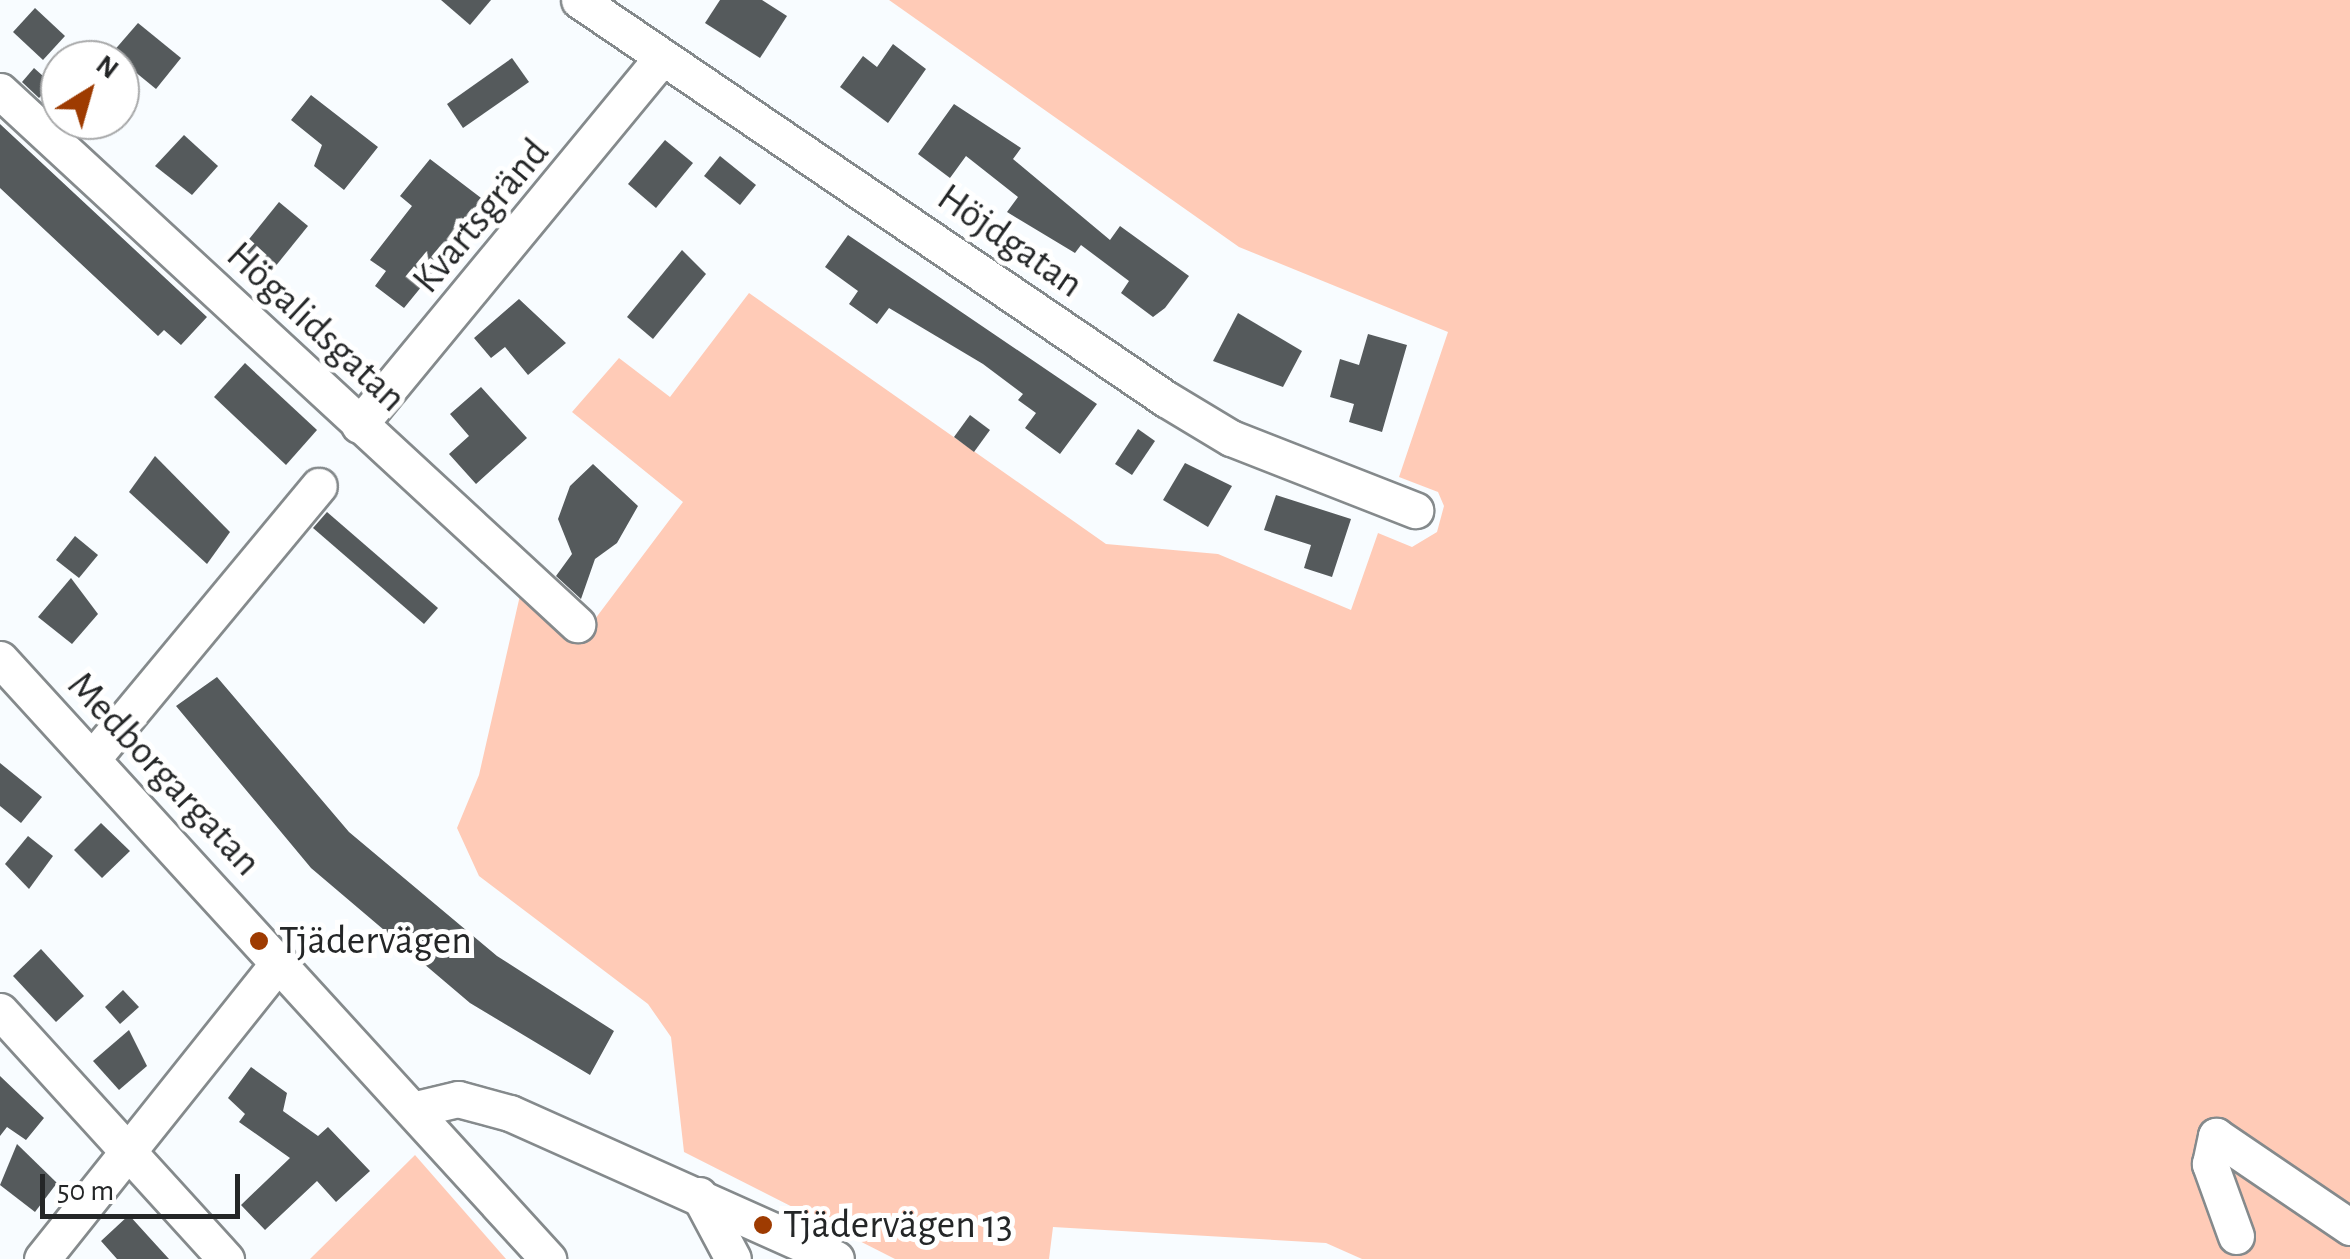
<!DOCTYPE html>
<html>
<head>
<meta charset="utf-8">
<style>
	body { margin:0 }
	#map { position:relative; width:2350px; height:1259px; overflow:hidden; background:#f8fcff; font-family:"Alegreya Sans",sans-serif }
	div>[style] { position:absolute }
	.green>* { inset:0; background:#ffcbb7 }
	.building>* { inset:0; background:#555a5c }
	.roads { filter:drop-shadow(2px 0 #858a8c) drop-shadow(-2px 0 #858a8c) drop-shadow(0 2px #858a8c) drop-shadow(0 -2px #858a8c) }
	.minor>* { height:35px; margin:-17.5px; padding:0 17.5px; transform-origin:17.5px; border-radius:17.5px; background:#fff }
	.dots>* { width:28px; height:28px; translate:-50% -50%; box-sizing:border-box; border:5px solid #fff; border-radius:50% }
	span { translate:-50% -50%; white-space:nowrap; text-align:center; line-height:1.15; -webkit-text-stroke:10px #fff; paint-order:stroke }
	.street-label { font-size:40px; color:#242627 }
	.poi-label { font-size:40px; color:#242627 }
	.left { translate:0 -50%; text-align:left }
	.north { position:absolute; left:40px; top:40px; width:100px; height:100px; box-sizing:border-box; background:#fff; border:2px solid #a7a8a9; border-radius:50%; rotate:37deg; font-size:28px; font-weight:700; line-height:40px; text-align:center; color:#242627 }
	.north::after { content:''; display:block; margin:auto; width:35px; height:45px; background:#9e3b01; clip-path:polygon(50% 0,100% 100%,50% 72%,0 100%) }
	.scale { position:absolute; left:40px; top:1174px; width:200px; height:45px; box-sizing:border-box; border:5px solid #242627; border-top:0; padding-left:12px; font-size:30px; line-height:35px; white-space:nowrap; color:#242627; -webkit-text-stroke:8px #fff; paint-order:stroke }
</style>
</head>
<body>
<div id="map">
	<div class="green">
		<div style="clip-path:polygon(889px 0,2350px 0,2350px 1259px,1362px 1259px,1326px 1243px,1053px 1227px,1049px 1259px,895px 1259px,684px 1152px,671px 1037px,648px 1004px,479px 876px,457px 828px,479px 775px,521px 591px,577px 643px,683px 502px,572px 412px,619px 358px,670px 397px,749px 293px,1106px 544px,1218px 554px,1351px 610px,1378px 533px,1412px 547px,1437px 532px,1444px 506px,1438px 492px,1399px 477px,1448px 332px,1239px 247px)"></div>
		<div style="clip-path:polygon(415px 1155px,506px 1259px,310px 1259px)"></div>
	</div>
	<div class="building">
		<div style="clip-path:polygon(441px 0,491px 0,470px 25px)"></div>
		<div style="clip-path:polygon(720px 0,762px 0,787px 16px,760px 58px,705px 23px)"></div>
		<div style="clip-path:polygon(35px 8px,65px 36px,43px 60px,13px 32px)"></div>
		<div style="clip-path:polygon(138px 23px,181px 58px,156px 89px,112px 53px)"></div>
		<div style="clip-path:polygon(893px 44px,926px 69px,888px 123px,840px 87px,863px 56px,877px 67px)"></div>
		<div style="clip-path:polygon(512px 58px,529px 82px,463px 128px,447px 104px)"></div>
		<div style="clip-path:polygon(34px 68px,52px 84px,39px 98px,22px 82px)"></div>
		<div style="clip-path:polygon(311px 95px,378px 147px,344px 190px,314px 166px,322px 145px,291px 120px)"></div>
		<div style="clip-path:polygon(954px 104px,1021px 148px,1013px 159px,1110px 240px,1120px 226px,1189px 276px,1165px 308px,1153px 317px,1121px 293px,1129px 281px,1081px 245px,1075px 253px,1007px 212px,1018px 197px,966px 156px,950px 178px,918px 154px)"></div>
		<div style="clip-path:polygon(0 124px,207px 317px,181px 345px,164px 330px,158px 336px,0 188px)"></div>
		<div style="clip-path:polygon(184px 135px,218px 166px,192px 195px,155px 166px)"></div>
		<div style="clip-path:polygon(665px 140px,693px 163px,656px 208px,628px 184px)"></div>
		<div style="clip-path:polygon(720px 156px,756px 185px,740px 205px,704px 176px)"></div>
		<div style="clip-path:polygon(430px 159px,489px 204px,404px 308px,375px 286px,386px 271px,370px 260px,412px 206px,400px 196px)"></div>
		<div style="clip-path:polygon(279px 202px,308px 226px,266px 278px,237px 254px)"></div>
		<div style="clip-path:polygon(848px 235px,1097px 404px,1060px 454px,1025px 428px,1036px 413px,1018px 400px,1023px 394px,983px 364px,889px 308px,877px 324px,849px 304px,858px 291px,825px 267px)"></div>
		<div style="clip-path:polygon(682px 250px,706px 274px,653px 339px,627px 317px)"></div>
		<div style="clip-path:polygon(519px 299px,566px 343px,528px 375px,505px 347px,491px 358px,474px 338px)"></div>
		<div style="clip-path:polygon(1238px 313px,1302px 351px,1283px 387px,1213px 361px)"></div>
		<div style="clip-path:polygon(1368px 334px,1407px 345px,1382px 432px,1349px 422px,1354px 404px,1330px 397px,1340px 359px,1359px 365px)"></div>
		<div style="clip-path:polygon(245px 363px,317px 430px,286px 465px,214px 397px)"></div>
		<div style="clip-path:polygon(481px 387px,527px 438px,476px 484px,449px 454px,469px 436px,450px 414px)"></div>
		<div style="clip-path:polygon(970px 415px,990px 430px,974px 452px,954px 437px)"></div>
		<div style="clip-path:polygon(1138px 429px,1155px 441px,1132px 475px,1115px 464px)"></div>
		<div style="clip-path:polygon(155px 456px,230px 532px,207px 564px,129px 492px)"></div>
		<div style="clip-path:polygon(1185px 463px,1232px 486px,1208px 527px,1163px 500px)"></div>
		<div style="clip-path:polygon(593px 464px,638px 506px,617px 543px,595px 559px,581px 599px,556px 576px,572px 554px,558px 519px,570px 486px)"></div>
		<div style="clip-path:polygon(1276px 495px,1351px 519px,1332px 577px,1304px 568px,1311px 545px,1264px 530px)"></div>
		<div style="clip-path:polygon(327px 512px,438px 608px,424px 624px,313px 528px)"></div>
		<div style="clip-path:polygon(75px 536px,98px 555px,79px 578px,56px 560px)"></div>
		<div style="clip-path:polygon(71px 578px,98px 614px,72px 644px,38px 617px)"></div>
		<div style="clip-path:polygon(217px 677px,349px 832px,497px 956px,614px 1031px,590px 1075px,470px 1003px,311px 868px,176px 706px)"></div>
		<div style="clip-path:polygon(0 763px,42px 797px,21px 823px,0 806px)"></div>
		<div style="clip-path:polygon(101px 823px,130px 851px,102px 878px,74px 850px)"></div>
		<div style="clip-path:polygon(28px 836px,53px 856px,29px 889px,5px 864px)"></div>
		<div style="clip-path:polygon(41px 949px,84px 996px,56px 1022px,13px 976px)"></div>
		<div style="clip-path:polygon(123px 990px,139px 1007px,120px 1024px,105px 1007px)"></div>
		<div style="clip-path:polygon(129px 1030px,147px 1066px,119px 1090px,93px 1061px)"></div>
		<div style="clip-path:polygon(251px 1067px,287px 1093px,283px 1111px,318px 1136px,328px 1127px,370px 1171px,336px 1202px,317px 1181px,265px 1230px,241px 1205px,290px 1158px,239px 1122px,245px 1114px,228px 1098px)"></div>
		<div style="clip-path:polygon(0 1076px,44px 1118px,26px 1140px,7px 1127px,0 1136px)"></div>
		<div style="clip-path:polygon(17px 1144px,57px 1183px,35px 1212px,0 1185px)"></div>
		<div style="clip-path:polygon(129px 1215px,148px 1236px,169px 1259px,117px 1259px,101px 1241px)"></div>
	</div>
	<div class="roads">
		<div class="minor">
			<div style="left:579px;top:0;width:710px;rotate:34.21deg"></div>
			<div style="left:1166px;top:399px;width:76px;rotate:31deg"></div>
			<div style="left:1231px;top:438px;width:198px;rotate:21.4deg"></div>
			<div style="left:0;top:91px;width:786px;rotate:42.73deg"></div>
			<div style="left:359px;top:425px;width:477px;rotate:-50.5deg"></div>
			<div style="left:0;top:659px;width:813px;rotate:47.59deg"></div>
			<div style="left:92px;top:759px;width:355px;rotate:-50.3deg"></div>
			<div style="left:0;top:1011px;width:336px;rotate:47.7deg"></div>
			<div style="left:416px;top:1109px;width:43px;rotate:-13.4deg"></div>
			<div style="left:458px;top:1099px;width:54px;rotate:15.1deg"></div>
			<div style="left:510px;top:1113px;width:357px;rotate:24.1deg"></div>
			<div style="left:699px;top:1195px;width:72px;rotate:62deg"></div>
			<div style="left:2236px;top:1236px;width:77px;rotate:-109.9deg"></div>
			<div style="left:2210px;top:1164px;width:29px;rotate:-78deg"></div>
			<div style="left:2216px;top:1136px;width:162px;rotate:34.2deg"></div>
			<div style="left:42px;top:1259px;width:380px;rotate:-51.4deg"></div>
		</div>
	</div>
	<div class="dots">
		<div style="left:259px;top:941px;background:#9e3b01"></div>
		<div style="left:763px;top:1225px;background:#9e3b01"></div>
	</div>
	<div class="street-label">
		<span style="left:481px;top:216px;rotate:-50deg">Kvartsgränd</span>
		<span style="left:1010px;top:241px;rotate:35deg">Höjdgatan</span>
		<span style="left:316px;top:327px;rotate:43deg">Högalidsgatan</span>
		<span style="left:164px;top:774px;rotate:47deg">Medborgargatan</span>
	</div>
	<div class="poi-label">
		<span class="left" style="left:279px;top:941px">Tjädervägen</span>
		<span class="left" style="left:783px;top:1225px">Tjädervägen 13</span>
	</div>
	<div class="north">N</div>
	<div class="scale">50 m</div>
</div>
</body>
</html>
